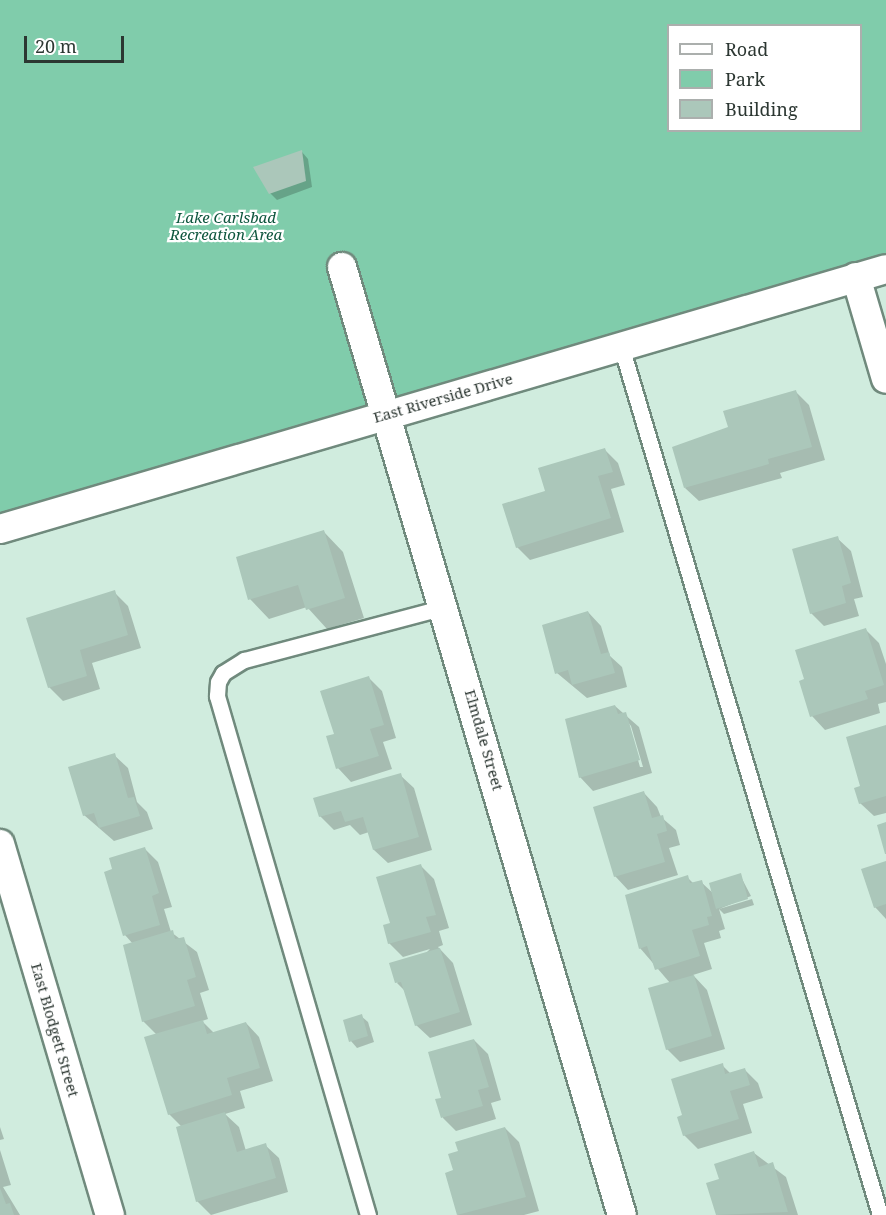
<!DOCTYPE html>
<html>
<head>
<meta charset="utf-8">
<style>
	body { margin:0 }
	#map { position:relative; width:886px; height:1215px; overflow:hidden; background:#d0ecde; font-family:"Noto Serif",serif }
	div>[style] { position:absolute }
	.green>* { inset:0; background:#80ccab }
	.shadow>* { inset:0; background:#0003 }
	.building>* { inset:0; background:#abc7ba }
	.roads { filter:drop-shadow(2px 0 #708a7d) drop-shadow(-2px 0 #708a7d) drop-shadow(0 2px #708a7d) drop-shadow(0 -2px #708a7d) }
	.lane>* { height:15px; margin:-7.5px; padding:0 7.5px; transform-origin:7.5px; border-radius:7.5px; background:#fff }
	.street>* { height:28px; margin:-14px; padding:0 14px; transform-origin:14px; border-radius:14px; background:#fff }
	span { translate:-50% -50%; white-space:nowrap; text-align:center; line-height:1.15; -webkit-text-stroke:4.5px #fff; paint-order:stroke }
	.park-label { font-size:15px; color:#0e563e; font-style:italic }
	.street-label { font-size:15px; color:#2c3732 }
	.legend { position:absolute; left:667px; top:24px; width:195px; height:108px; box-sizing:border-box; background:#fff; border:2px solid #abafad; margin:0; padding:8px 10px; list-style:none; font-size:18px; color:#2c3732 }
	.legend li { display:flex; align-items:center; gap:12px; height:30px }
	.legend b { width:30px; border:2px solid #abafad }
	.scale { position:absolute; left:24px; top:36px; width:100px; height:27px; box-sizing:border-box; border:3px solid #2c3732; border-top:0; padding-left:8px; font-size:18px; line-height:21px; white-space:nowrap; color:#2c3732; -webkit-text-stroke:4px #fff; paint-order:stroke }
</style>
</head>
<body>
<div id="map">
	<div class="green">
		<div style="clip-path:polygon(evenodd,0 0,886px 0,886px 269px,0 529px,0 0,668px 26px,860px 26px,860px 130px,668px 130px,668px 26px)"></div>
	</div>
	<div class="shadow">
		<div style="clip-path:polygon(302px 152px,308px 159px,312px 187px,277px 200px,270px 193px)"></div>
		<div style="clip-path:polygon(796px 392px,809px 405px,825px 460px,780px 473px,782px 478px,699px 501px,685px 488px,729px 428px)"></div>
		<div style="clip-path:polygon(604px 449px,618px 463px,625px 485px,611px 489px,624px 532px,530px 560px,517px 547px,547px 492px)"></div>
		<div style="clip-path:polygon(324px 532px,343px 552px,364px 618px,327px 629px,307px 607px,269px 619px,250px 599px)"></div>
		<div style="clip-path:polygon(837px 538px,851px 551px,863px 597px,854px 599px,859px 616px,824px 626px,811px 613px)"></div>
		<div style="clip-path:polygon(114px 592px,128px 606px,141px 648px,92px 663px,100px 689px,63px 701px,49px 687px)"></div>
		<div style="clip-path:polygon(588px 612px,601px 626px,610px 656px,622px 667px,627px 687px,587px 698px,557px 673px)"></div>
		<div style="clip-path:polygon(866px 630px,879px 643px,886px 664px,886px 702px,878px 704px,880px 713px,825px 730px,812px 716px)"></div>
		<div style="clip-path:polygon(368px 677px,382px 691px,396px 738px,383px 742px,392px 769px,351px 782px,338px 768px,336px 735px)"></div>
		<div style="clip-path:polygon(evenodd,615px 706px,639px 727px,652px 773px,593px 791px,580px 777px,615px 706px,627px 721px,631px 726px,643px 767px,640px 767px,627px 721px)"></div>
		<div style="clip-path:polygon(886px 727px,886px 813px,874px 816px,860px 803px,862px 787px)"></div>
		<div style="clip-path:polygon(114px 755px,128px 768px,137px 802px,147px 812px,153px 829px,114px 841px,84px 815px)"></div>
		<div style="clip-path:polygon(400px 775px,414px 788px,432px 850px,388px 863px,374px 850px,369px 832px,360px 835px,350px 825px,334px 830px,320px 816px)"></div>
		<div style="clip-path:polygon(644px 793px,657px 807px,661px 817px,676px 830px,680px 845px,669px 848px,678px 875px,628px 890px,615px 876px)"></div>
		<div style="clip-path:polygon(145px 849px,158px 862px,172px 907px,164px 909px,171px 932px,197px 952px,209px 990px,200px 993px,208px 1019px,202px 1021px,214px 1033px,246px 1023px,259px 1037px,273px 1081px,240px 1091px,245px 1108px,225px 1114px,239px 1127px,246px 1151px,265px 1145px,279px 1158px,288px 1192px,211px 1215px,197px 1201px,182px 1127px,169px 1114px,157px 1035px,143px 1021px,133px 944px,125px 935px,114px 870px)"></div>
		<div style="clip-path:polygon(886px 863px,886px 919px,875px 907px)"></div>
		<div style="clip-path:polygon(421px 866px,434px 879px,449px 928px,439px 931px,443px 945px,438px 947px,453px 963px,472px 1025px,430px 1038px,416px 1025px,406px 992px,397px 983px,430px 949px,403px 957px,389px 943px,392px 924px)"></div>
		<div style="clip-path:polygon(740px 875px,751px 896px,719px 909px,752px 899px,754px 905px,724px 914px,719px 909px,725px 929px,719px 931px,721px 938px,704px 943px,712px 969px,693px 975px,707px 990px,725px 1049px,680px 1062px,667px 1049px,670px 983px,640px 948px,687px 877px,694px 884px,701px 882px,714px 894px)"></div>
		<div style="clip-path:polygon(361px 1016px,368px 1022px,374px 1042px,357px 1048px,351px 1041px)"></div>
		<div style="clip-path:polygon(474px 1040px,488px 1054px,501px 1100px,491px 1103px,496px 1119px,456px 1131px,443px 1118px,443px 1099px)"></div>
		<div style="clip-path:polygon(722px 1065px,731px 1074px,745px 1070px,758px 1083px,763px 1098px,743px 1104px,752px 1133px,698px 1149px,684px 1135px)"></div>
		<div style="clip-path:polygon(0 1127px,4px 1139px,0 1140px)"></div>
		<div style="clip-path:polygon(505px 1128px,519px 1142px,539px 1211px,524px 1215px,458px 1215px,446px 1174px,455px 1171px)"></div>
		<div style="clip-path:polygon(0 1150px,11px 1185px,3px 1187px,20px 1215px,0 1215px)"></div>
		<div style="clip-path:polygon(754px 1153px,786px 1177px,798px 1215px,718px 1215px,708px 1184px,720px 1180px)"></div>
	</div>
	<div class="building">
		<div style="clip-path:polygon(302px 150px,306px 181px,269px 194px,253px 167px)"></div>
		<div style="clip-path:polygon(796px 390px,812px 447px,768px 459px,769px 464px,684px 488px,672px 447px,728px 427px,723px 411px)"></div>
		<div style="clip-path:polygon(605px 448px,613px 472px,598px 476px,611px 518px,516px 548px,502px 504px,545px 491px,538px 468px)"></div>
		<div style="clip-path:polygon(324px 530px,345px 598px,306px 610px,298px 585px,248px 600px,236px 557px)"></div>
		<div style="clip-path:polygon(838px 536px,851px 583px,842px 586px,846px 603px,810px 614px,792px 549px)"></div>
		<div style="clip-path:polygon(115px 590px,128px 635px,80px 650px,87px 676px,48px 688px,26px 618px)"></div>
		<div style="clip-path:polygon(588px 611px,601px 654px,609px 652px,615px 673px,572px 685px,568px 670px,555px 674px,542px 625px)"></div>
		<div style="clip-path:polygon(866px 628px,884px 685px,865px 691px,868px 699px,810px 717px,799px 681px,804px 679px,795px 650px)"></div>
		<div style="clip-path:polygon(369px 676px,384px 725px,370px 729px,379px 756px,336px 769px,326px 736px,334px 734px,320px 691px)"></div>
		<div style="clip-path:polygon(615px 705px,618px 714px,626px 712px,640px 760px,579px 778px,565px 719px)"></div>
		<div style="clip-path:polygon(886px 725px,886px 796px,859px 804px,854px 788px,860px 786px,846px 737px)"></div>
		<div style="clip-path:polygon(115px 753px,128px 798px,134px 797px,140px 816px,99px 828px,94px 813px,83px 816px,68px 767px)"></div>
		<div style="clip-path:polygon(401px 773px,419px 837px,373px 850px,363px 817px,345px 822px,341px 811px,319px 817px,313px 798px)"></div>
		<div style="clip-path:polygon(644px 791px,652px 818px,663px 815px,667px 831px,657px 834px,665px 862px,614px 877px,593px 807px)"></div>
		<div style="clip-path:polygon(886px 822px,886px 854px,885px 854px,877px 825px)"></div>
		<div style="clip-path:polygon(145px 847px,159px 893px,152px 896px,160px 925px,123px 936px,104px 872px,112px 869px,109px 858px)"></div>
		<div style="clip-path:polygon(886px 861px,886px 904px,874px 908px,861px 869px)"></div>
		<div style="clip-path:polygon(421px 864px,436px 915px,426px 917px,431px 932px,388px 944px,383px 925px,390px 923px,376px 877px)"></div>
		<div style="clip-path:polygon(741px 873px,748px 899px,716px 909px,709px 883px)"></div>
		<div style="clip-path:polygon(688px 875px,690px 883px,702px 880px,712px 916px,707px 917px,709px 925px,692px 930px,700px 956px,655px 970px,647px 946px,639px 949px,625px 895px)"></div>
		<div style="clip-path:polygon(173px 930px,175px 939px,184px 937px,196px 977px,187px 980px,195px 1006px,142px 1022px,123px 945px)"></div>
		<div style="clip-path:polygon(440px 948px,460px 1012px,415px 1026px,401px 982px,395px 983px,389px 963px)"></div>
		<div style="clip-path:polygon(694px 975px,712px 1036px,666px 1050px,648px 988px)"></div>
		<div style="clip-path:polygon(362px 1014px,368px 1036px,349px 1042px,343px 1020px)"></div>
		<div style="clip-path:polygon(203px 1020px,207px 1034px,246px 1022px,260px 1068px,227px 1078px,232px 1095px,168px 1115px,144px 1037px)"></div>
		<div style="clip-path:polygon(474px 1039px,489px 1087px,478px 1090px,483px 1106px,441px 1118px,435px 1099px,441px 1098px,428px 1052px)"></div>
		<div style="clip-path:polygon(723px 1063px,725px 1074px,745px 1068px,750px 1085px,730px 1091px,739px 1119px,683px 1136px,677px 1117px,682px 1115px,671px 1079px)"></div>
		<div style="clip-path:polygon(225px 1112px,237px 1152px,266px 1143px,276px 1178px,196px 1202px,176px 1127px)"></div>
		<div style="clip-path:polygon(505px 1127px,526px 1197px,457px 1215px,445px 1173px,453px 1170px,448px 1154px,458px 1151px,455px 1142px)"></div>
		<div style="clip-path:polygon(754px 1151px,759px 1167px,773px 1162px,788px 1212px,716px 1215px,706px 1183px,719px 1179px,714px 1164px)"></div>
		<div style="clip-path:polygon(0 1188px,6px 1204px,10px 1203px,14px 1215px,0 1215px)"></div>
	</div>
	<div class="roads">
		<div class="lane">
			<div style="left:621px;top:346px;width:907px;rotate:73.4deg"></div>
			<div style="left:368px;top:1215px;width:541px;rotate:-106.22deg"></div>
			<div style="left:217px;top:696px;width:14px;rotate:-86deg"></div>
			<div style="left:218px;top:682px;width:10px;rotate:-61deg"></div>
			<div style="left:223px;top:673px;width:25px;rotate:-32deg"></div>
			<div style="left:244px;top:660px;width:208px;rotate:-14.8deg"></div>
		</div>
		<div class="street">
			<div style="left:342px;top:267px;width:988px;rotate:73.55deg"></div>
			<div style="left:856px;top:277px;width:106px;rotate:73.6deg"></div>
			<div style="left:0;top:529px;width:923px;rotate:-16.35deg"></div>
			<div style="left:0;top:844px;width:387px;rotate:73.5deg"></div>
		</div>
	</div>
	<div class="park-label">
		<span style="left:226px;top:226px">Lake Carlsbad<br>Recreation Area</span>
	</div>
	<div class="street-label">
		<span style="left:443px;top:398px;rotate:-16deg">East Riverside Drive</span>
		<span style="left:484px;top:740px;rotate:74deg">Elmdale Street</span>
		<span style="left:55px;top:1030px;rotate:74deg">East Blodgett Street</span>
	</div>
	<ul class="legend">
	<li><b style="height:8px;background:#fff"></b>Road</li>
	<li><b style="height:16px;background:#80ccab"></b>Park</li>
	<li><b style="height:16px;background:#abc7ba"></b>Building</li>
	</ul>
	<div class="scale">20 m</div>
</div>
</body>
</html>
